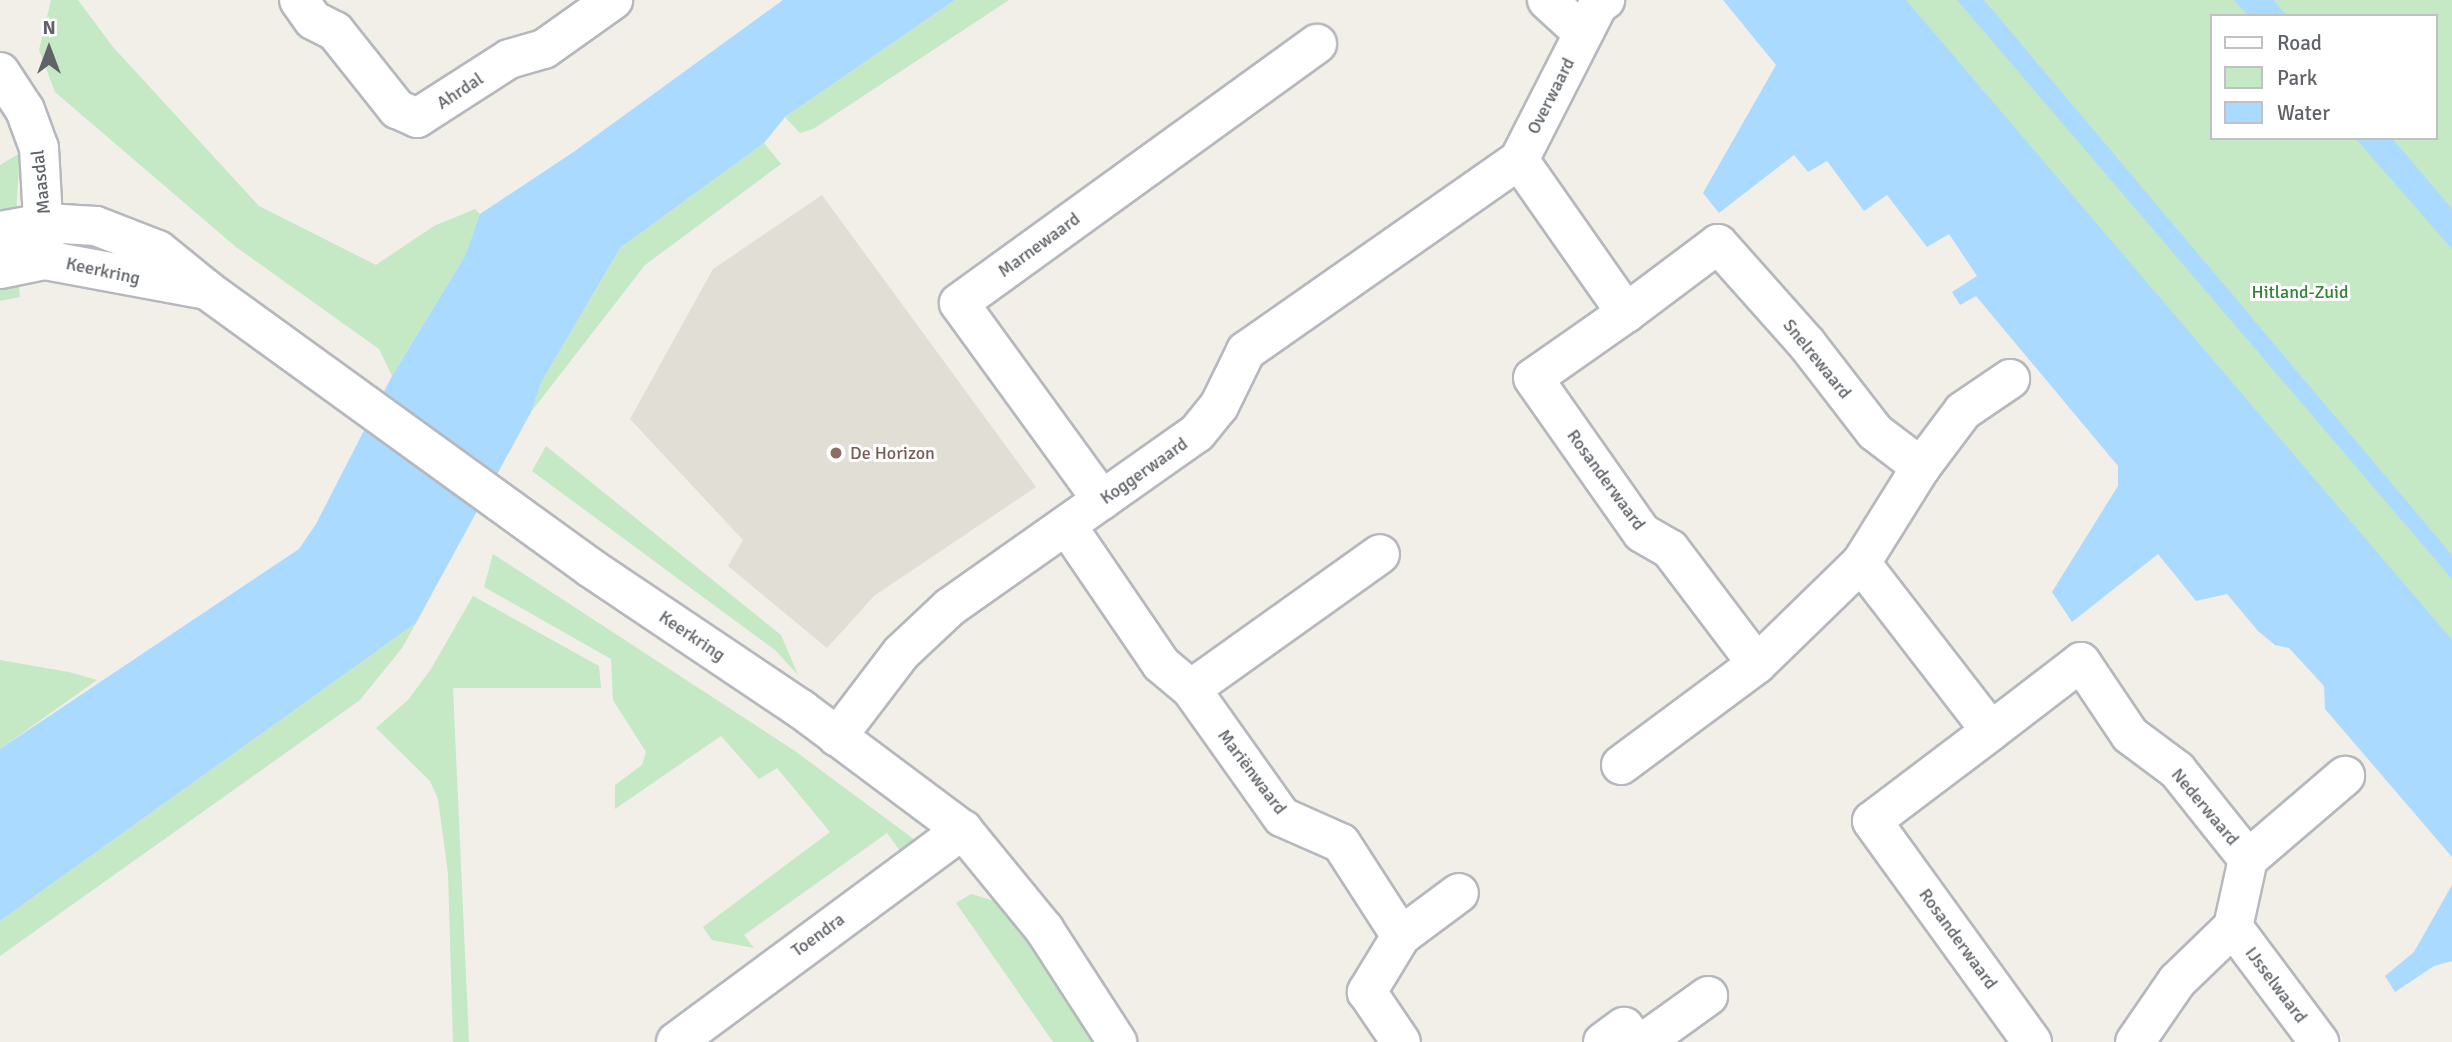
<!DOCTYPE html>
<html>
<head>
<meta charset="utf-8">
<style>
	body { margin:0 }
	#map { position:relative; width:2452px; height:1042px; overflow:hidden; background:#f1efe8; font-family:Signika,sans-serif }
	div>[style] { position:absolute }
	.education>* { inset:0; background:#e1ded6 }
	.green>* { inset:0; background:#c5e8c5 }
	.water>* { inset:0; background:#aadaff }
	.roads { filter:drop-shadow(2px 0 #b5b8bc) drop-shadow(-2px 0 #b5b8bc) drop-shadow(0 2px #b5b8bc) drop-shadow(0 -2px #b5b8bc) }
	.minor>* { height:38px; margin:-19px; padding:0 19px; transform-origin:19px; border-radius:19px; background:#fff }
	.tertiary>* { height:38px; margin:-19px; padding:0 19px; transform-origin:19px; border-radius:19px; background:#fff }
	.dots>* { width:19px; height:19px; translate:-50% -50%; box-sizing:border-box; border:4px solid #fff; border-radius:50% }
	span { translate:-50% -50%; white-space:nowrap; text-align:center; line-height:1.15; -webkit-text-stroke:6px #fff; paint-order:stroke }
	.street-label { font-size:18px; color:#5f6368 }
	.park-label { font-size:18px; color:#348238 }
	.education-label { font-size:18px; color:#785e54 }
	.left { translate:0 -50%; text-align:left }
	.legend { position:absolute; left:2210px; top:14px; width:228px; height:126px; box-sizing:border-box; background:#fff; border:2px solid #bfc1c3; margin:0; padding:9px 12px; list-style:none; font-size:21px; color:#5f6368 }
	.legend li { display:flex; align-items:center; gap:14px; height:35px }
	.legend b { width:35px; border:2px solid #bfc1c3 }
	.north { position:absolute; left:14px; top:14px; width:70px; height:70px; -webkit-text-stroke:5px #fff; paint-order:stroke; rotate:0deg; font-size:19px; font-weight:700; line-height:28px; text-align:center; color:#5f6368 }
	.north::after { content:''; display:block; margin:auto; width:24px; height:32px; background:#5f6368; clip-path:polygon(50% 0,100% 100%,50% 72%,0 100%) }
</style>
</head>
<body>
<div id="map">
	<div class="education">
		<div style="clip-path:polygon(822px 195px,1036px 487px,874px 596px,827px 648px,728px 566px,743px 540px,630px 419px,713px 269px)"></div>
	</div>
	<div class="green">
		<div style="clip-path:polygon(51px 0,78px 0,113px 47px,259px 206px,376px 265px,434px 226px,475px 209px,480px 214px,465px 256px,392px 376px,379px 349px,236px 247px,55px 92px,39px 50px)"></div>
		<div style="clip-path:polygon(955px 0,1009px 0,813px 129px,800px 133px,785px 117px)"></div>
		<div style="clip-path:polygon(evenodd,1838px 0,2452px 0,2452px 693px,1838px 0,2212px 16px,2436px 16px,2436px 138px,2212px 138px,2212px 16px)"></div>
		<div style="clip-path:polygon(764px 143px,781px 164px,645px 265px,531px 412px,542px 381px,620px 248px)"></div>
		<div style="clip-path:polygon(20px 153px,16px 212px,0 215px,0 165px)"></div>
		<div style="clip-path:polygon(18px 280px,20px 297px,0 301px,0 282px)"></div>
		<div style="clip-path:polygon(546px 446px,781px 635px,798px 675px,775px 650px,532px 471px)"></div>
		<div style="clip-path:polygon(493px 554px,795px 751px,919px 843px,903px 855px,887px 833px,744px 935px,754px 948px,712px 940px,703px 927px,830px 832px,777px 768px,759px 779px,721px 736px,615px 809px,615px 785px,642px 765px,646px 752px,613px 700px,611px 659px,484px 587px)"></div>
		<div style="clip-path:polygon(473px 596px,599px 666px,601px 688px,453px 688px,469px 1042px,453px 1042px,448px 873px,438px 799px,430px 781px,376px 728px,408px 700px,431px 669px)"></div>
		<div style="clip-path:polygon(416px 623px,402px 648px,360px 700px,0 956px,0 921px)"></div>
		<div style="clip-path:polygon(0 660px,69px 672px,97px 680px,0 749px)"></div>
		<div style="clip-path:polygon(971px 894px,1011px 906px,1098px 1042px,1053px 1042px,956px 903px)"></div>
	</div>
	<div class="water">
		<div style="clip-path:polygon(783px 0,955px 0,785px 117px,764px 143px,620px 248px,542px 381px,531px 412px,416px 623px,0 921px,0 749px,299px 549px,316px 524px,392px 376px,465px 256px,480px 214px,575px 151px)"></div>
		<div style="clip-path:polygon(1723px 0,1906px 0,2452px 640px,2452px 857px,2325px 709px,2324px 686px,2289px 648px,2275px 645px,2258px 631px,2227px 594px,2196px 601px,2158px 554px,2072px 622px,2052px 592px,2118px 486px,2118px 466px,1976px 296px,1960px 305px,1952px 292px,1977px 276px,1949px 234px,1927px 247px,1887px 195px,1864px 211px,1827px 161px,1808px 172px,1794px 155px,1719px 213px,1703px 193px,1776px 65px)"></div>
		<div style="clip-path:polygon(1957px 0,1984px 0,2452px 555px,2452px 579px)"></div>
		<div style="clip-path:polygon(2234px 0,2273px 0,2287px 16px,2248px 16px)"></div>
		<div style="clip-path:polygon(2355px 138px,2392px 138px,2452px 209px,2452px 249px)"></div>
		<div style="clip-path:polygon(2452px 885px,2452px 961px,2434px 966px,2395px 992px,2385px 976px,2414px 952px)"></div>
	</div>
	<div class="roads">
		<div class="minor">
			<div style="left:299px;top:0;width:24px;rotate:55deg"></div>
			<div style="left:313px;top:20px;width:25px;rotate:27deg"></div>
			<div style="left:335px;top:31px;width:100px;rotate:51.5deg"></div>
			<div style="left:397px;top:109px;width:22px;rotate:24deg"></div>
			<div style="left:417px;top:118px;width:109px;rotate:-32.7deg"></div>
			<div style="left:509px;top:59px;width:36px;rotate:-16deg"></div>
			<div style="left:544px;top:49px;width:85px;rotate:-35.4deg"></div>
			<div style="left:1547px;top:0;width:49px;rotate:42.5deg"></div>
			<div style="left:0;top:72px;width:45px;rotate:56.7deg"></div>
			<div style="left:25px;top:110px;width:40px;rotate:69.8deg"></div>
			<div style="left:39px;top:148px;width:107px;rotate:86.8deg"></div>
			<div style="left:1519px;top:160px;width:187px;rotate:55deg"></div>
			<div style="left:1626px;top:313px;width:115px;rotate:-36.9deg"></div>
			<div style="left:1718px;top:244px;width:134px;rotate:48.3deg"></div>
			<div style="left:1807px;top:344px;width:111px;rotate:52.3deg"></div>
			<div style="left:1875px;top:432px;width:58px;rotate:37.3deg"></div>
			<div style="left:1626px;top:313px;width:113px;rotate:145deg"></div>
			<div style="left:1533px;top:378px;width:189px;rotate:54.9deg"></div>
			<div style="left:1642px;top:533px;width:32px;rotate:30deg"></div>
			<div style="left:1670px;top:549px;width:144px;rotate:52.9deg"></div>
			<div style="left:1102px;top:500px;width:243px;rotate:-126deg"></div>
			<div style="left:959px;top:303px;width:442px;rotate:-35.9deg"></div>
			<div style="left:1067px;top:526px;width:167px;rotate:55.7deg"></div>
			<div style="left:1161px;top:664px;width:39px;rotate:40deg"></div>
			<div style="left:1191px;top:689px;width:157px;rotate:54.6deg"></div>
			<div style="left:1282px;top:817px;width:64px;rotate:23.8deg"></div>
			<div style="left:1341px;top:843px;width:111px;rotate:57.2deg"></div>
			<div style="left:1401px;top:936px;width:66px;rotate:121.3deg"></div>
			<div style="left:1367px;top:992px;width:60px;rotate:55.8deg"></div>
			<div style="left:1861px;top:563px;width:113px;rotate:-58deg"></div>
			<div style="left:1921px;top:467px;width:70px;rotate:-53.1deg"></div>
			<div style="left:1963px;top:411px;width:57px;rotate:-34.2deg"></div>
			<div style="left:1191px;top:689px;width:232px;rotate:-35.5deg"></div>
			<div style="left:1991px;top:731px;width:113px;rotate:-37.5deg"></div>
			<div style="left:2081px;top:662px;width:88px;rotate:56.1deg"></div>
			<div style="left:2130px;top:735px;width:59px;rotate:36.7deg"></div>
			<div style="left:2177px;top:770px;width:114px;rotate:51.4deg"></div>
			<div style="left:2248px;top:859px;width:70px;rotate:102.4deg"></div>
			<div style="left:2233px;top:927px;width:78px;rotate:136deg"></div>
			<div style="left:2177px;top:981px;width:74px;rotate:124.5deg"></div>
			<div style="left:837px;top:737px;width:106px;rotate:-52.7deg"></div>
			<div style="left:901px;top:653px;width:67px;rotate:-43.2deg"></div>
			<div style="left:950px;top:607px;width:302px;rotate:-35.2deg"></div>
			<div style="left:1197px;top:433px;width:35px;rotate:-51deg"></div>
			<div style="left:1219px;top:406px;width:61px;rotate:-63.9deg"></div>
			<div style="left:1246px;top:351px;width:333px;rotate:-35deg"></div>
			<div style="left:1519px;top:160px;width:174px;rotate:-63deg"></div>
			<div style="left:1598px;top:5px;width:9px;rotate:-36deg"></div>
			<div style="left:1621px;top:765px;width:169px;rotate:-36.6deg"></div>
			<div style="left:1757px;top:664px;width:145px;rotate:-44.2deg"></div>
			<div style="left:1861px;top:563px;width:212px;rotate:52.3deg"></div>
			<div style="left:1991px;top:731px;width:149px;rotate:142.9deg"></div>
			<div style="left:1872px;top:821px;width:273px;rotate:54.1deg"></div>
			<div style="left:2248px;top:859px;width:128px;rotate:-40.6deg"></div>
			<div style="left:2233px;top:927px;width:144px;rotate:53.2deg"></div>
			<div style="left:1401px;top:936px;width:72px;rotate:-36.6deg"></div>
			<div style="left:676px;top:1042px;width:357px;rotate:-36.5deg"></div>
			<div style="left:1603px;top:1042px;width:26px;rotate:-36deg"></div>
			<div style="left:1624px;top:1027px;width:19px;rotate:51deg"></div>
			<div style="left:1644px;top:1042px;width:79px;rotate:-35.7deg"></div>
		</div>
		<div class="tertiary">
			<div style="left:0;top:231px;width:46px;rotate:-10.1deg"></div>
			<div style="left:45px;top:223px;width:51px;rotate:3.4deg"></div>
			<div style="left:96px;top:226px;width:66px;rotate:21.2deg"></div>
			<div style="left:158px;top:250px;width:63px;rotate:39.2deg"></div>
			<div style="left:207px;top:290px;width:474px;rotate:35.9deg"></div>
			<div style="left:591px;top:568px;width:253px;rotate:33.9deg"></div>
			<div style="left:801px;top:709px;width:202px;rotate:36.8deg"></div>
			<div style="left:963px;top:830px;width:128px;rotate:50.7deg"></div>
			<div style="left:1044px;top:929px;width:135px;rotate:57.1deg"></div>
			<div style="left:0;top:269px;width:46px;rotate:-11.3deg"></div>
			<div style="left:45px;top:260px;width:165px;rotate:10.5deg"></div>
		</div>
	</div>
	<div class="dots">
		<div style="left:836px;top:453px;background:#8d6e63"></div>
	</div>
	<div class="street-label">
		<span style="left:460px;top:91px;rotate:-33deg">Ahrdal</span>
		<span style="left:1551px;top:96px;rotate:-63deg">Overwaard</span>
		<span style="left:41px;top:182px;rotate:-96deg">Maasdal</span>
		<span style="left:1039px;top:245px;rotate:-36deg">Marnewaard</span>
		<span style="left:103px;top:271px;rotate:12deg">Keerkring</span>
		<span style="left:1817px;top:359px;rotate:51deg">Snelrewaard</span>
		<span style="left:1144px;top:471px;rotate:-35deg">Koggerwaard</span>
		<span style="left:1606px;top:480px;rotate:54deg">Rosanderwaard</span>
		<span style="left:692px;top:636px;rotate:34deg">Keerkring</span>
		<span style="left:1252px;top:772px;rotate:53deg">Mariënwaard</span>
		<span style="left:2205px;top:807px;rotate:50deg">Nederwaard</span>
		<span style="left:818px;top:935px;rotate:-36deg">Toendra</span>
		<span style="left:1958px;top:939px;rotate:54deg">Rosanderwaard</span>
		<span style="left:2276px;top:985px;rotate:53deg">IJsselwaard</span>
	</div>
	<div class="park-label">
		<span style="left:2300px;top:292px">Hitland-Zuid</span>
	</div>
	<div class="education-label">
		<span class="left" style="left:850px;top:453px">De Horizon</span>
	</div>
	<ul class="legend">
	<li><b style="height:9px;background:#fff"></b>Road</li>
	<li><b style="height:19px;background:#c5e8c5"></b>Park</li>
	<li><b style="height:19px;background:#aadaff"></b>Water</li>
	</ul>
	<div class="north">N</div>
</div>
</body>
</html>
